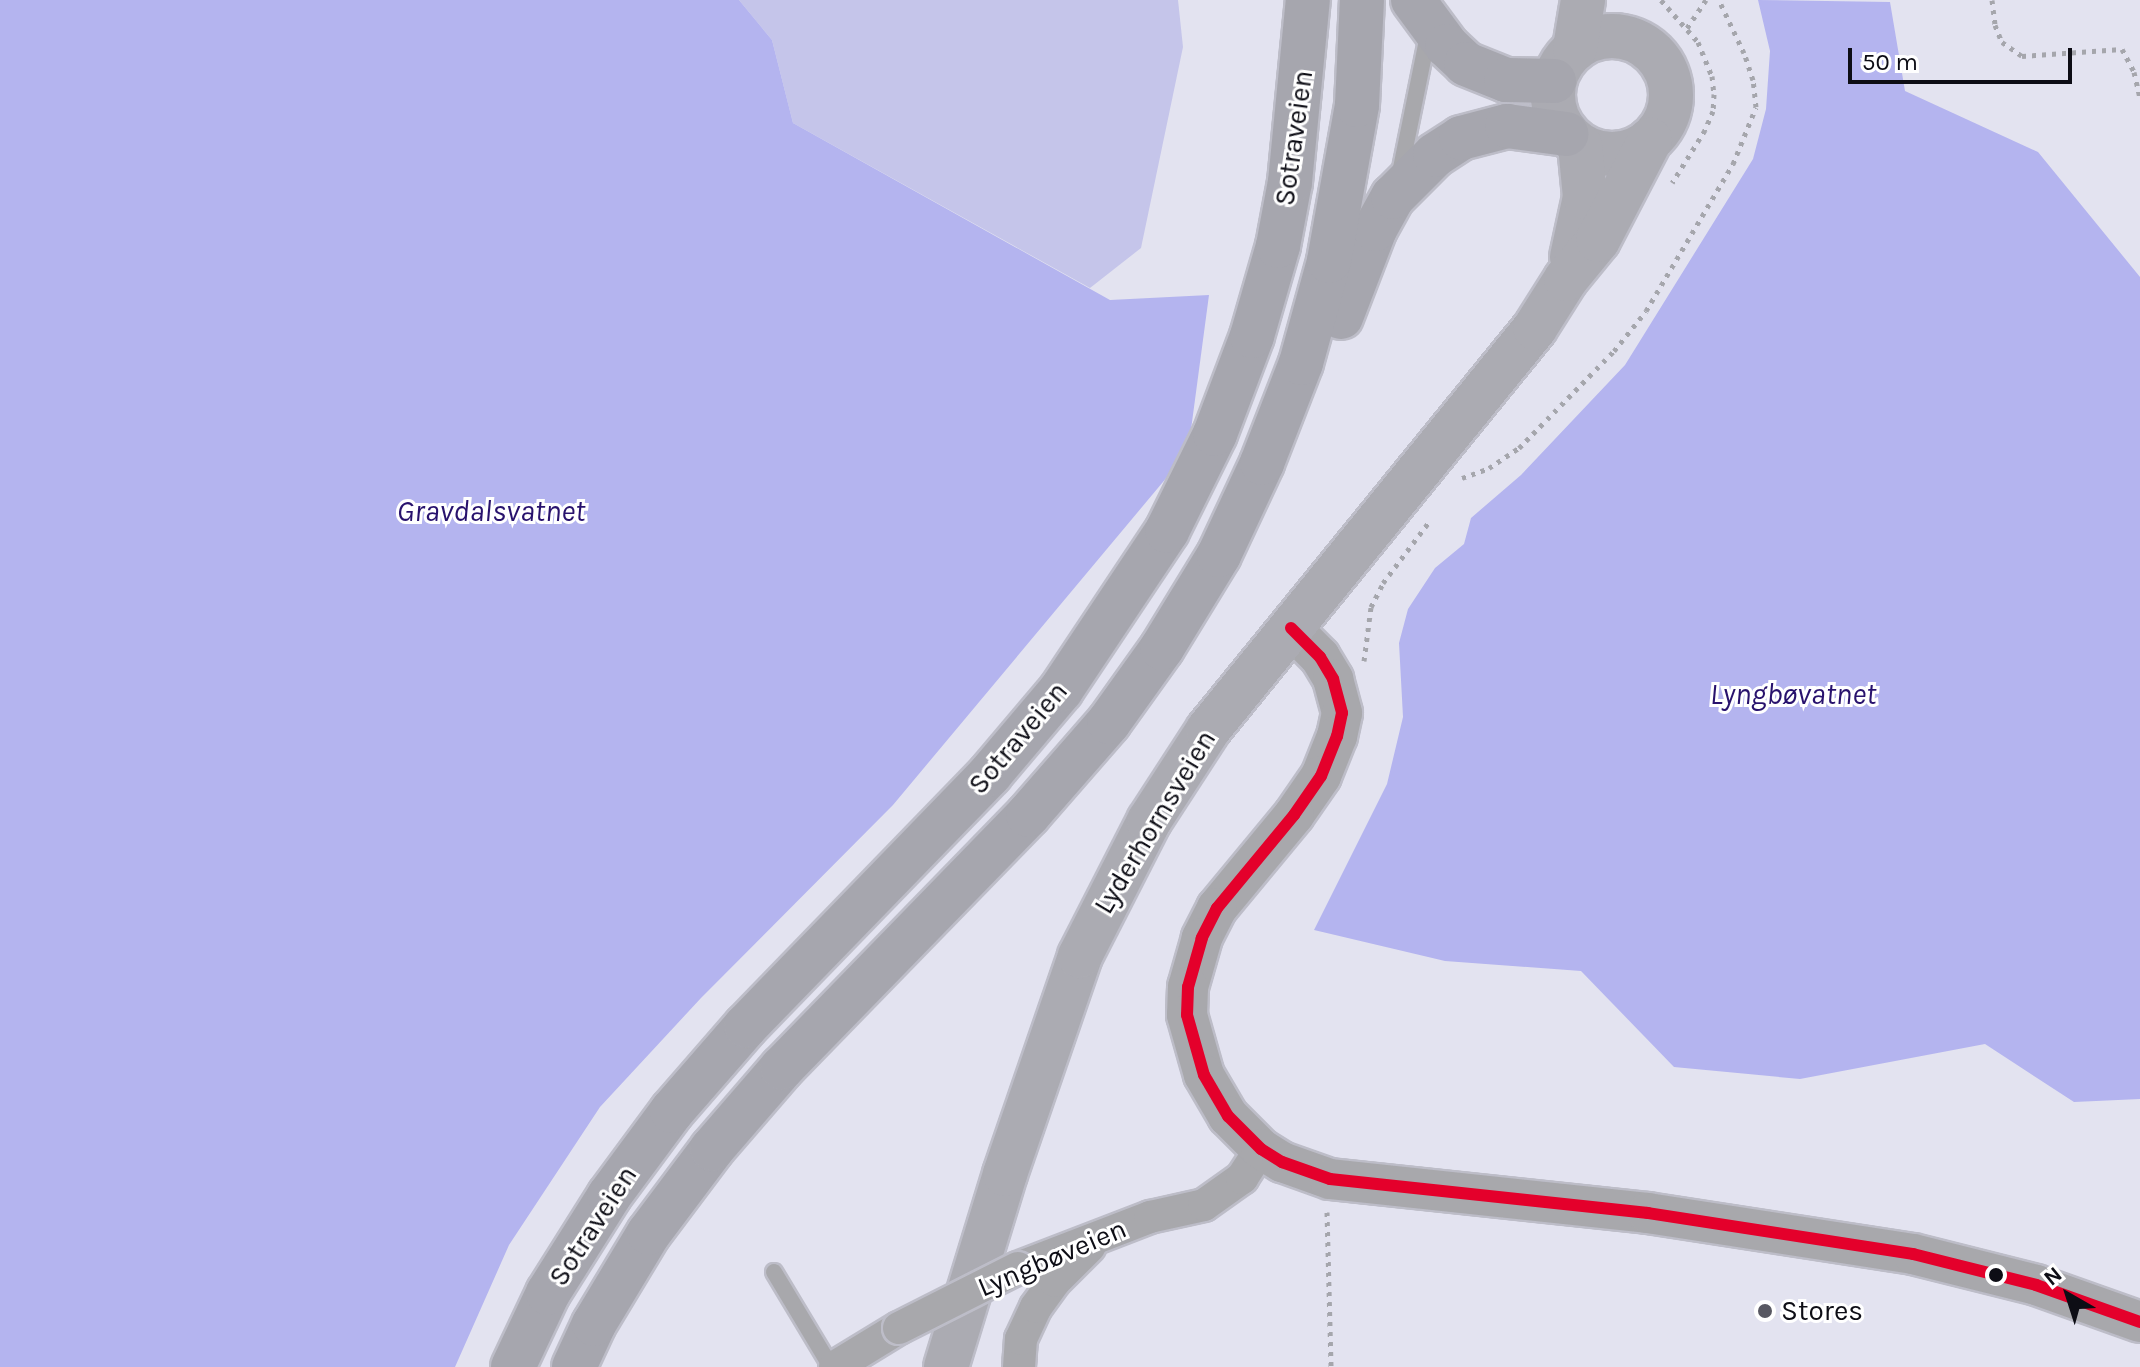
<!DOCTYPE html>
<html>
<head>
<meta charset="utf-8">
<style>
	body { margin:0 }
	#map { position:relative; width:2140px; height:1367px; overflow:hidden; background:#e3e3f0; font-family:Karla,sans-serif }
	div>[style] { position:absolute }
	.green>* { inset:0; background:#c5c5ea }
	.water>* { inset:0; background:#b4b4ef }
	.path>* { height:5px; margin-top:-2.5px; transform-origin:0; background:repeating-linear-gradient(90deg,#a5a6ac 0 4px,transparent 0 10px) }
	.roads { filter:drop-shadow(2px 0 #bdbdc8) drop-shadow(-2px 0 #bdbdc8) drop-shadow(0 2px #bdbdc8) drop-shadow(0 -2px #bdbdc8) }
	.service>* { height:16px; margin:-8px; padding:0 8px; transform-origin:8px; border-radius:8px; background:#a8a8ac }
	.minor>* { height:32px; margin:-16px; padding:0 16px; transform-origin:16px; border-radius:16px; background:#a8a8ac }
	.tertiary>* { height:40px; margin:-20px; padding:0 20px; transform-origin:20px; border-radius:20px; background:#a8a8ac }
	.primary>* { height:44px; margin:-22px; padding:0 22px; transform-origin:22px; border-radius:22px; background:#ababb2 }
	.primary>.ring { margin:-22px; padding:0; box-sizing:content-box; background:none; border:44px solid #ababb2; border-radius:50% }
	.motorway>* { height:44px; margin:-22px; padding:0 22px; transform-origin:22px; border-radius:22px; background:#a6a6ae }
	.bridges { filter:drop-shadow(2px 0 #bdbdc8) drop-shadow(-2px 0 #bdbdc8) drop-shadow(0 2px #bdbdc8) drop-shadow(0 -2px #bdbdc8) }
	.minor-bridge>* { height:32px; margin:-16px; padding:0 16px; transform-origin:16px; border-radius:16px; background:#a8a8ac }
	.bus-1>* { height:12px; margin:-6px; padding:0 6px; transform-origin:6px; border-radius:6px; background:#e4002b }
	.dots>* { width:22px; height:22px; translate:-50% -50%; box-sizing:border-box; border:4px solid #fff; border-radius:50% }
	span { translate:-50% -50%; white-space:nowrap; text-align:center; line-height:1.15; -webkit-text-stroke:6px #fff; paint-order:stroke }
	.street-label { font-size:28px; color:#0d0d15 }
	.poi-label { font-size:28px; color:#0d0d15 }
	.left { translate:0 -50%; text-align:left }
	.water-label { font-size:30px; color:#28126d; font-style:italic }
	.north { position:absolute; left:2028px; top:1255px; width:80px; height:80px; -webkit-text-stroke:6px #fff; paint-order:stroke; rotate:321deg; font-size:22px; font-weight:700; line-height:32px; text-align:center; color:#0d0d15 }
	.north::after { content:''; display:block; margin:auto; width:28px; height:36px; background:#0d0d15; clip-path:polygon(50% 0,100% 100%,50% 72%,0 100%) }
	.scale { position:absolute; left:1848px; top:48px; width:224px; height:36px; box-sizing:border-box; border:4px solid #0d0d15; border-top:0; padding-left:10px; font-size:24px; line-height:28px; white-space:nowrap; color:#0d0d15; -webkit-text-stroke:6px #fff; paint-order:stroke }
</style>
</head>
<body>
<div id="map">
	<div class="green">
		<div style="clip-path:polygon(739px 0,1178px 0,1183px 47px,1141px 248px,1090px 288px,793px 123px,772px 40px)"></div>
	</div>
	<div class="water">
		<div style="clip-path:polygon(0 0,739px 0,772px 40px,793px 123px,1110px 300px,1209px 295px,1188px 452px,893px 805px,701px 998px,600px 1107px,509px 1245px,455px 1367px,0 1367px)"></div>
		<div style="clip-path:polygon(1758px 0,1890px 2px,1905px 91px,2038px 152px,2140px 277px,2140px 1099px,2074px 1102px,1985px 1044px,1800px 1079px,1674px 1067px,1581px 971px,1445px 961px,1314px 930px,1387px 784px,1403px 717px,1399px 643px,1408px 609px,1435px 568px,1464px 544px,1471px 518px,1521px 475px,1625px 365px,1753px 159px,1766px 109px,1770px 51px)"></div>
	</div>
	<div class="path">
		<div style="left:1661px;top:0;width:56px;rotate:48.6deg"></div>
		<div style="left:1698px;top:42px;width:37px;rotate:68deg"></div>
		<div style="left:1712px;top:76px;width:18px;rotate:84deg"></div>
		<div style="left:1714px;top:94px;width:17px;rotate:93deg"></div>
		<div style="left:1713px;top:111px;width:21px;rotate:113deg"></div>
		<div style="left:1705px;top:130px;width:62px;rotate:121.9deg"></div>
		<div style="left:1992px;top:0;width:25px;rotate:83deg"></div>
		<div style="left:1995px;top:25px;width:18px;rotate:68deg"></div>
		<div style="left:2002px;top:42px;width:24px;rotate:35deg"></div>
		<div style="left:2022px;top:56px;width:100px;rotate:-4deg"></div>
		<div style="left:2122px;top:49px;width:26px;rotate:62deg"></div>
		<div style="left:2134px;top:72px;width:28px;rotate:77deg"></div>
		<div style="left:1687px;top:28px;width:34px;rotate:-56deg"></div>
		<div style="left:1462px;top:478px;width:29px;rotate:-20deg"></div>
		<div style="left:1489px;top:468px;width:36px;rotate:-34deg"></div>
		<div style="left:1519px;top:448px;width:136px;rotate:-45.6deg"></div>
		<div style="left:1614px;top:351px;width:51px;rotate:-51.3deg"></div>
		<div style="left:1646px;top:311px;width:171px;rotate:-59.4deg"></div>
		<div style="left:1733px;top:164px;width:61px;rotate:-68deg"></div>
		<div style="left:1756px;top:107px;width:27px;rotate:-96deg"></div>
		<div style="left:1753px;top:80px;width:28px;rotate:-108deg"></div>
		<div style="left:1744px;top:53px;width:59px;rotate:-115.3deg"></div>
		<div style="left:1364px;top:661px;width:54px;rotate:-82.6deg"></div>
		<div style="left:1371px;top:607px;width:27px;rotate:-63deg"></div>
		<div style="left:1383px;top:583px;width:76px;rotate:-53deg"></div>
		<div style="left:1327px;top:1212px;width:155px;rotate:88.5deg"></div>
	</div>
	<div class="roads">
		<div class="service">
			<div style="left:1400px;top:173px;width:145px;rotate:-78.5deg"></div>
			<div style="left:774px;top:1272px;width:111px;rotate:59deg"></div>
		</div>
		<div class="minor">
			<div style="left:1018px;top:1268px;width:142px;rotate:-21.1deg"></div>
			<div style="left:1150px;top:1217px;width:55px;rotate:-12.5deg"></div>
			<div style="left:1204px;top:1205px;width:47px;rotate:-35.4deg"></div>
			<div style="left:1242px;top:1178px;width:35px;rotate:-57deg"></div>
			<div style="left:835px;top:1367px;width:75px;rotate:-31.4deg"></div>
			<div style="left:1019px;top:1367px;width:28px;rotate:-86deg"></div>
			<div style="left:1021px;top:1339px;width:35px;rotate:-65deg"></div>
			<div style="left:1036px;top:1307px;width:32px;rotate:-54deg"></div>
			<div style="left:1055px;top:1281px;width:49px;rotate:-45deg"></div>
		</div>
		<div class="tertiary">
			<div style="left:1291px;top:628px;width:41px;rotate:45deg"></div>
			<div style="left:1320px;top:657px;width:26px;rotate:59deg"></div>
			<div style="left:1333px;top:679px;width:35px;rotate:75deg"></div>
			<div style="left:1342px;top:713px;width:24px;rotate:102deg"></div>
			<div style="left:1337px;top:736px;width:43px;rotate:111.8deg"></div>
			<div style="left:1321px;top:776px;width:47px;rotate:124.7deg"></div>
			<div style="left:1294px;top:815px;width:121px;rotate:129.6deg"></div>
			<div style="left:1217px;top:908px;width:34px;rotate:117deg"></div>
			<div style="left:1202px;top:938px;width:51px;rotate:105.9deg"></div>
			<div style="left:1188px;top:987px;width:28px;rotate:92deg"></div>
			<div style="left:1187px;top:1015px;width:62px;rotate:74.2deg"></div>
			<div style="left:1204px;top:1075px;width:48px;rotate:59.7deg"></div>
			<div style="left:1228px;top:1116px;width:47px;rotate:45deg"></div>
			<div style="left:1261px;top:1149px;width:25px;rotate:32deg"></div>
			<div style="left:1282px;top:1162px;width:51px;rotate:19.5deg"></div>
			<div style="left:1330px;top:1179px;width:320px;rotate:6.1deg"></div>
			<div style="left:1648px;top:1213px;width:268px;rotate:8.8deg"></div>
			<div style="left:1913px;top:1254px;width:127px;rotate:14.1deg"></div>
			<div style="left:2036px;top:1285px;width:110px;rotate:19.6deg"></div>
		</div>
		<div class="primary">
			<div class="ring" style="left:1553px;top:36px;width:74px;height:74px"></div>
			<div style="left:1575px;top:48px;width:49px;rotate:-80.5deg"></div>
			<div style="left:1572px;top:257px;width:61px;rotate:-77.8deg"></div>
			<div style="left:1585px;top:197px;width:52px;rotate:-95.5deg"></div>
			<div style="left:946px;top:1367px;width:202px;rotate:-73deg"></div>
			<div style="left:1005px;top:1174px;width:231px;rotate:-71deg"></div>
			<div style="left:1080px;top:956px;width:152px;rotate:-62.9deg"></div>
			<div style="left:1149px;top:821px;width:108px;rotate:-57deg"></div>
			<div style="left:1208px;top:730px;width:518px;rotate:-50.87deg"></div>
			<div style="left:1535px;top:328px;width:58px;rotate:-57.7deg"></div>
			<div style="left:1566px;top:279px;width:50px;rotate:-50.6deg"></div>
			<div style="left:1598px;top:240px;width:113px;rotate:-62.5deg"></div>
		</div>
		<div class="motorway">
			<div style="left:1413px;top:0;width:57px;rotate:53.5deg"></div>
			<div style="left:1447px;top:46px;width:26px;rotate:43deg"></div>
			<div style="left:1466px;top:64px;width:43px;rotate:21.8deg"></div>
			<div style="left:1506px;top:80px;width:48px;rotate:1.2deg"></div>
			<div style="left:1341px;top:317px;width:94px;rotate:-68.9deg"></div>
			<div style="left:1375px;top:229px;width:37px;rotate:-61deg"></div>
			<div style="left:1393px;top:197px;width:59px;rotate:-45deg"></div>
			<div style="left:1435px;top:155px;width:31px;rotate:-33deg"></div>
			<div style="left:1461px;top:138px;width:48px;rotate:-14.6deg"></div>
			<div style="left:1507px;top:126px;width:60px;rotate:7.7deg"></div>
			<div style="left:513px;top:1367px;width:82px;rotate:-64.7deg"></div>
			<div style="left:548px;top:1293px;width:115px;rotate:-57.8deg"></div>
			<div style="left:609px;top:1196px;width:106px;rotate:-53.5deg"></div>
			<div style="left:672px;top:1111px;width:113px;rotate:-49deg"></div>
			<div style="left:746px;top:1026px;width:351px;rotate:-45.9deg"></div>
			<div style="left:990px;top:774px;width:110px;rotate:-49.8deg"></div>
			<div style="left:1061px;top:690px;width:191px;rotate:-56.3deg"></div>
			<div style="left:1167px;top:531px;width:108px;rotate:-63.7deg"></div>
			<div style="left:1215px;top:434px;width:105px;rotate:-69.3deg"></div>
			<div style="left:1252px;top:336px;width:94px;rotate:-73.9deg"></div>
			<div style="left:1278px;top:246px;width:65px;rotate:-79.4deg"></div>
			<div style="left:1290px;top:182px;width:183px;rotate:-84.4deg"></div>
			<div style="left:574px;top:1367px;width:47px;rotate:-65.1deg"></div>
			<div style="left:594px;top:1324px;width:106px;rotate:-58.9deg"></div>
			<div style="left:649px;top:1233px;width:105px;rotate:-53.1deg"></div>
			<div style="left:712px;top:1149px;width:107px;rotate:-49.2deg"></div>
			<div style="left:782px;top:1068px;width:353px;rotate:-45.8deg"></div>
			<div style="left:1028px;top:815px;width:123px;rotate:-48.9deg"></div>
			<div style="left:1109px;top:722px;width:91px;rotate:-54.4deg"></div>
			<div style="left:1162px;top:648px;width:109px;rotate:-58.5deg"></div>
			<div style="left:1219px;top:555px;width:102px;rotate:-64.9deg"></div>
			<div style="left:1262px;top:463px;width:107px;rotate:-68.7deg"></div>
			<div style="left:1301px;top:363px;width:106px;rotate:-74.6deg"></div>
			<div style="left:1329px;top:261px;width:158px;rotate:-79.8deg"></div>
			<div style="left:1357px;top:105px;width:105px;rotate:-87.3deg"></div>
		</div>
	</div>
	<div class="bridges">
		<div class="minor-bridge">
			<div style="left:899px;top:1328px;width:133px;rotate:-26.8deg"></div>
		</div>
	</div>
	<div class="bus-1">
		<div style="left:1291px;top:628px;width:41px;rotate:45deg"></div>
		<div style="left:1320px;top:657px;width:26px;rotate:59deg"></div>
		<div style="left:1333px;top:679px;width:35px;rotate:75deg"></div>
		<div style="left:1342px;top:713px;width:24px;rotate:102deg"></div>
		<div style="left:1337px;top:736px;width:43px;rotate:111.8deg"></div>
		<div style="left:1321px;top:776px;width:47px;rotate:124.7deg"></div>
		<div style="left:1294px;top:815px;width:121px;rotate:129.6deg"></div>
		<div style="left:1217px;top:908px;width:34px;rotate:117deg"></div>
		<div style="left:1202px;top:938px;width:51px;rotate:105.9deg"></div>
		<div style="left:1188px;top:987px;width:28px;rotate:92deg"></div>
		<div style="left:1187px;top:1015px;width:62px;rotate:74.2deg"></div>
		<div style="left:1204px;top:1075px;width:48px;rotate:59.7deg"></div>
		<div style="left:1228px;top:1116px;width:47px;rotate:45deg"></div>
		<div style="left:1261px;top:1149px;width:25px;rotate:32deg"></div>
		<div style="left:1282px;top:1162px;width:51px;rotate:19.5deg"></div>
		<div style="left:1330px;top:1179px;width:320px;rotate:6.1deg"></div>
		<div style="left:1648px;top:1213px;width:268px;rotate:8.8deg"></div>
		<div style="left:1913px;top:1254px;width:127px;rotate:14.1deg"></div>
		<div style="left:2036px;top:1285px;width:110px;rotate:19.6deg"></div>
	</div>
	<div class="dots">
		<div style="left:1996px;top:1275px;background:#0d0d15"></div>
		<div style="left:1765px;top:1311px;background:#585862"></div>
	</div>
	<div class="street-label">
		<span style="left:1294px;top:138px;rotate:-82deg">Sotraveien</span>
		<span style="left:1018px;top:738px;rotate:-50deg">Sotraveien</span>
		<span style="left:1155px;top:822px;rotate:-59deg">Lyderhornsveien</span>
		<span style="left:593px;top:1226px;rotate:-57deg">Sotraveien</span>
		<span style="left:1052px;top:1258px;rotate:-23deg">Lyngbøveien</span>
	</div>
	<div class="poi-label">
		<span class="left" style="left:1781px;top:1311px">Stores</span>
	</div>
	<div class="water-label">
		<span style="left:491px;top:511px">Gravdalsvatnet</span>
		<span style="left:1793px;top:694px">Lyngbøvatnet</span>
	</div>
	<div class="north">N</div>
	<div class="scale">50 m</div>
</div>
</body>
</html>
